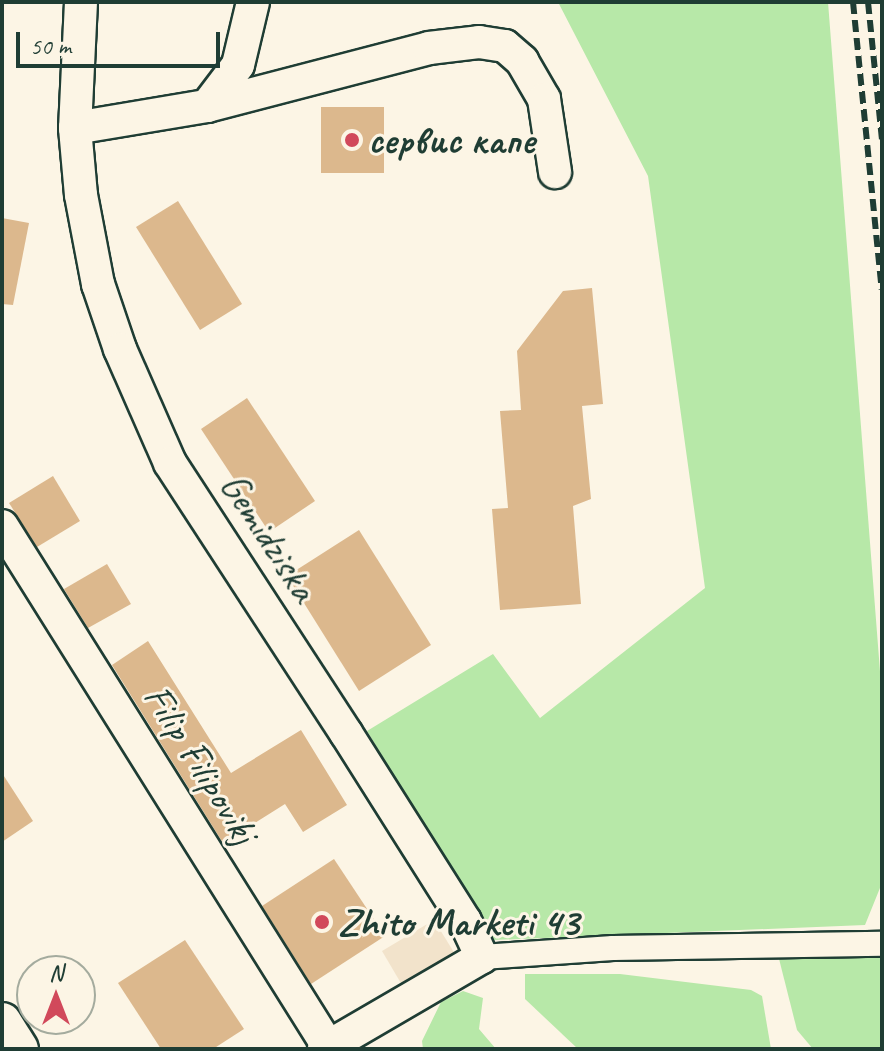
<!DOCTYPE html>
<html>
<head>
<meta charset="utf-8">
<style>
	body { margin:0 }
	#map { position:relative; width:884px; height:1051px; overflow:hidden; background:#fcf5e5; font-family:Caveat,sans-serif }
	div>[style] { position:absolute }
	.built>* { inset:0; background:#f2e3cb }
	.green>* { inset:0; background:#b7e8a8 }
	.building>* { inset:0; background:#dcb88d }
	.roads { filter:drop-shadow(2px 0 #1f3d34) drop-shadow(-2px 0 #1f3d34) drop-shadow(0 2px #1f3d34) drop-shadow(0 -2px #1f3d34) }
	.pedestrian>* { height:24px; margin:-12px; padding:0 12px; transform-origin:12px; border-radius:12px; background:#fcf5e5 }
	.minor>* { height:32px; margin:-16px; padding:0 16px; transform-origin:16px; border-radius:16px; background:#fcf5e5 }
	.tertiary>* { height:38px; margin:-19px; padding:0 19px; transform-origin:19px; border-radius:19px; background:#fcf5e5 }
	.rail>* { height:6px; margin-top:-3px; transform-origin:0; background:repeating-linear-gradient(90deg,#1f3d34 0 12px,transparent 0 18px) }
	.dots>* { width:22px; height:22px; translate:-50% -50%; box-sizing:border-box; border:4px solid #fcf5e5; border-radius:50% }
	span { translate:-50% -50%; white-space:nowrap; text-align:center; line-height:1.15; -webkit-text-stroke:6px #fcf5e5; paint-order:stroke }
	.poi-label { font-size:40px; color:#1f3d34; font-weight:700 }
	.left { translate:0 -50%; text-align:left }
	.street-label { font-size:40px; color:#1f3d34 }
	.frame { position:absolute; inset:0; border:4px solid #1f3d34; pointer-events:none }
	.north { position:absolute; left:16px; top:955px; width:80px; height:80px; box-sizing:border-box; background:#fcf5e5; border:2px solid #a4ab9e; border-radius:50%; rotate:0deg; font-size:22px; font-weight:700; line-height:32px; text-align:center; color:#1f3d34 }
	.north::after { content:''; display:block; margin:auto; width:28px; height:36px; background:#d1495b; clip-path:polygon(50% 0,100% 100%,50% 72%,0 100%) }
	.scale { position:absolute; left:16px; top:32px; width:204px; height:36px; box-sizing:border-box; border:4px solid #1f3d34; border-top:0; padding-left:10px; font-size:24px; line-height:28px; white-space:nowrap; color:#1f3d34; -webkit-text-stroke:6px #fcf5e5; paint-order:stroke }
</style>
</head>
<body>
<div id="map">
	<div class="built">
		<div style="clip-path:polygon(434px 920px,455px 954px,402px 985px,382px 951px)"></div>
	</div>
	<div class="green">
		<div style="clip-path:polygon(558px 2px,828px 2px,882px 697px,882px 883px,865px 925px,493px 940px,367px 731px,493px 654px,540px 718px,705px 588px,648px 176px)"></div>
		<div style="clip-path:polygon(882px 932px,882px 1049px,813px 1049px,797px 1030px,776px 947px)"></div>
		<div style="clip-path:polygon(525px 974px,620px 974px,751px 990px,762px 996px,771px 1049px,578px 1049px,525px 999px)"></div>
		<div style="clip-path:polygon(463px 991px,483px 998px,479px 1029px,496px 1049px,423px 1049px,422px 1041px,441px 1002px)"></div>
	</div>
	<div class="building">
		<div style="clip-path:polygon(321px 107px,384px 107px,384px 173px,321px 173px)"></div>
		<div style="clip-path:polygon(178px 201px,242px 304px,200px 330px,136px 227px)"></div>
		<div style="clip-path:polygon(2px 218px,29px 223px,13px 305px,2px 304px)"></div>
		<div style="clip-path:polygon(592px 288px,603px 404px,582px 406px,591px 499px,573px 506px,581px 604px,500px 610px,492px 509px,508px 508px,500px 411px,521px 410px,517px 351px,563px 291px)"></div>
		<div style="clip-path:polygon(247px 398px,315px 501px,269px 532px,201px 429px)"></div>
		<div style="clip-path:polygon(53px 476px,80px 521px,37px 547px,9px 503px)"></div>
		<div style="clip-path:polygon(359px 530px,431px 645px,359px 691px,287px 576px)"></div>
		<div style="clip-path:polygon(107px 564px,131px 604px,88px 628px,64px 589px)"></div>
		<div style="clip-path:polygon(148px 641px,231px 773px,301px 730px,347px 805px,303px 832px,285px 804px,223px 843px,112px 665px)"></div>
		<div style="clip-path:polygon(2px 773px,33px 821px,2px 842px)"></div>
		<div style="clip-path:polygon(334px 859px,385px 936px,311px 984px,262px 906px)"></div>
		<div style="clip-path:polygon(185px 940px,244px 1029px,213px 1049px,161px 1049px,118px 983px)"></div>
	</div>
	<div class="roads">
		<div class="pedestrian">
			<div style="left:482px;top:957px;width:131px;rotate:-3.9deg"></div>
			<div style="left:613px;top:948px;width:269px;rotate:-0.9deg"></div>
		</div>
		<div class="minor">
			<div style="left:81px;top:2px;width:126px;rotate:92.7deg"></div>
			<div style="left:75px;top:128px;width:67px;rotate:84.9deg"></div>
			<div style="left:81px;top:195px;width:91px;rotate:79.2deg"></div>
			<div style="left:98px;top:284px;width:69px;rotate:71.3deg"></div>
			<div style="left:120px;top:349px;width:124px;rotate:66.3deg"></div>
			<div style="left:170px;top:463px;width:322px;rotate:56.9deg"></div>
			<div style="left:346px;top:733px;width:222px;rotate:57.7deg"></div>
			<div style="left:465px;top:921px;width:40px;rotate:65deg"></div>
			<div style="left:482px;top:957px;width:183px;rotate:149.8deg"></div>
			<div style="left:207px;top:106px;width:229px;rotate:-14.6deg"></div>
			<div style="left:429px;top:48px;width:50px;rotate:-6.8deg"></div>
			<div style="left:479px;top:42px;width:26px;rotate:9deg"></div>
			<div style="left:505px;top:46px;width:23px;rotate:41deg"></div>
			<div style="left:522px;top:61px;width:44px;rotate:59.9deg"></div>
			<div style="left:544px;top:99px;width:74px;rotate:81.4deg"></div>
			<div style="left:75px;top:128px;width:134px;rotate:-9.5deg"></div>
			<div style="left:207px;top:106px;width:51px;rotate:-52.9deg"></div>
			<div style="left:238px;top:65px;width:65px;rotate:-76.6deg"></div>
			<div style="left:2px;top:526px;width:614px;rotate:57.92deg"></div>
		</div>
		<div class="tertiary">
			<div style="left:2px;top:1022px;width:32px;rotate:58deg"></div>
		</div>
	</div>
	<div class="rail">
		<div style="left:853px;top:2px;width:289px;rotate:84.3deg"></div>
		<div style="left:868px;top:2px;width:138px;rotate:84.2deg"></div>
	</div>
	<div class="dots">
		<div style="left:352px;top:140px;background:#d1495b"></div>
		<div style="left:322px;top:922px;background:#d1495b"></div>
	</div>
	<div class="poi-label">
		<span class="left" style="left:368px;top:140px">сервис капе</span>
		<span class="left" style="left:338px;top:922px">Zhito Marketi 43</span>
	</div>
	<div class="street-label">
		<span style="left:269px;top:537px;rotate:57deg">Gemidziska</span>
		<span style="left:201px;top:764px;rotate:58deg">Filip Filipovikj</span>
	</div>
	<div class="frame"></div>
	<div class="north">N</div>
	<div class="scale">50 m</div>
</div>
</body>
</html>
